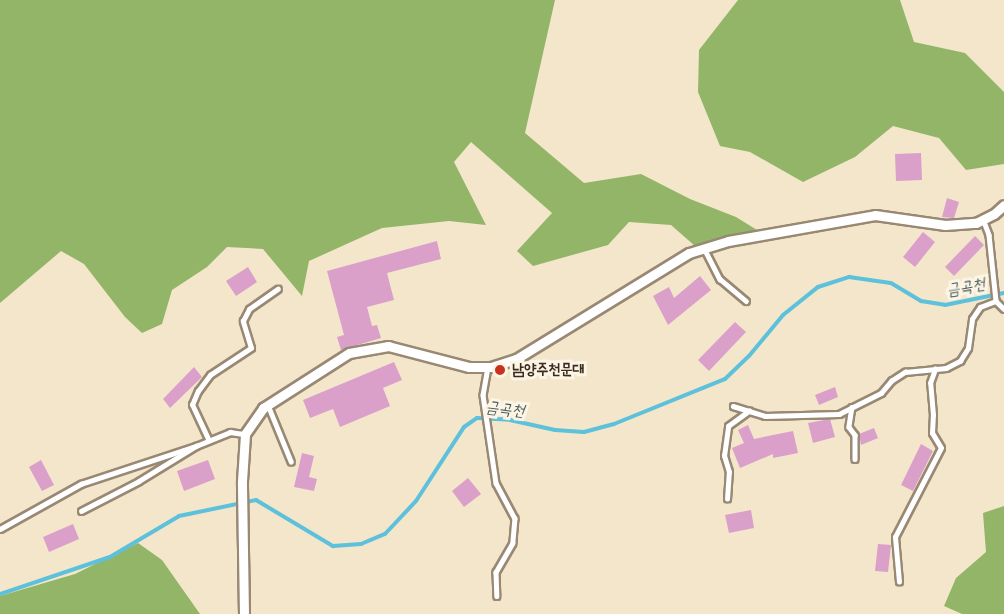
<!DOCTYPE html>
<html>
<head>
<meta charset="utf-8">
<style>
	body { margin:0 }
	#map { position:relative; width:1004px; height:614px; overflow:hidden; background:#f4e6cb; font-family:"Balsamiq Sans","Poor Story",sans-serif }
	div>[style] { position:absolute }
	.forest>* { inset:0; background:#92b568 }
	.stream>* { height:4px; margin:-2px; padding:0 2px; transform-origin:2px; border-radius:2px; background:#5dc1db }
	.building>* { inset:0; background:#daa0ca }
	.roads { filter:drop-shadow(2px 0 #988874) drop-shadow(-2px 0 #988874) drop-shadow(0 2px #988874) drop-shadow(0 -2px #988874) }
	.lane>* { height:4.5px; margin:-2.25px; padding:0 2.25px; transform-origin:2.25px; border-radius:2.25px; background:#fff }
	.street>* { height:9px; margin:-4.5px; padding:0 4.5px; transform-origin:4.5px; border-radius:4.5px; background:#fff }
	.dots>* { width:16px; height:16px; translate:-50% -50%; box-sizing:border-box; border:3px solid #fcf5e5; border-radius:50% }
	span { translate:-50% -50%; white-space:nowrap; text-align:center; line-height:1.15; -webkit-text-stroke:6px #fcf5e5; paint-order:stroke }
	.poi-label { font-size:15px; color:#3b2a1e; font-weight:700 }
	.left { translate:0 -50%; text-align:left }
	.water-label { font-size:16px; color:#455757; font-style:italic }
</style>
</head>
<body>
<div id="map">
	<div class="forest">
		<div style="clip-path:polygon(0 0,555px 0,525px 133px,584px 183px,641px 174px,690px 199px,736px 217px,757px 230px,695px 246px,671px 225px,629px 222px,608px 245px,533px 266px,517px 251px,552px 213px,471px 142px,454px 162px,486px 225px,449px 221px,382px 228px,309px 261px,302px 296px,263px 249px,227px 247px,207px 267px,172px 290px,162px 324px,142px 333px,125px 317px,84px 264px,61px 251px,0 303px)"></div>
		<div style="clip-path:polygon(738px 0,900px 0,914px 42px,965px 53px,1004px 92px,1004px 164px,966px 170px,939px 138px,893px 126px,855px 157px,803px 182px,750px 152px,720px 146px,698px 92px,699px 50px)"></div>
		<div style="clip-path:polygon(1004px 506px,1004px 614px,962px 614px,944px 606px,956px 578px,986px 552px,983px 513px)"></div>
		<div style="clip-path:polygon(138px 543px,162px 560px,200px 614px,0 614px,0 596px,75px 574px)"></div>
	</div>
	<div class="stream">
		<div style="left:0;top:594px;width:116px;rotate:-18.6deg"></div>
		<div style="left:110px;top:557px;width:80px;rotate:-30.7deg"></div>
		<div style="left:179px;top:516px;width:79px;rotate:-11.7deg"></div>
		<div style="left:256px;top:500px;width:90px;rotate:30.9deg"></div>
		<div style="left:333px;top:546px;width:28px;rotate:-4deg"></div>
		<div style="left:361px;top:544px;width:26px;rotate:-23deg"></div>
		<div style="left:385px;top:534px;width:45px;rotate:-46.8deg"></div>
		<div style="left:416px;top:501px;width:88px;rotate:-57deg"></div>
		<div style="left:464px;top:427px;width:16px;rotate:-35deg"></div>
		<div style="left:477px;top:418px;width:33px;rotate:3deg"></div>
		<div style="left:510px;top:420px;width:46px;rotate:12.5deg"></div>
		<div style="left:555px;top:430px;width:29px;rotate:4deg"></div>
		<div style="left:584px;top:432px;width:31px;rotate:-15deg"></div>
		<div style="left:614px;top:424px;width:120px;rotate:-22.1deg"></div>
		<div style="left:725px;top:379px;width:33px;rotate:-44deg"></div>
		<div style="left:749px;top:356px;width:53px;rotate:-50.3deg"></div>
		<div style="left:783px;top:315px;width:45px;rotate:-38.7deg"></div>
		<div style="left:818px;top:287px;width:33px;rotate:-18deg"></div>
		<div style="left:849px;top:277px;width:42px;rotate:8.1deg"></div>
		<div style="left:891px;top:283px;width:35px;rotate:31deg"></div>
		<div style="left:921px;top:301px;width:24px;rotate:9deg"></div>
		<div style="left:945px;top:305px;width:60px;rotate:-11.5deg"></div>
	</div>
	<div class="building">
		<div style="clip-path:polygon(921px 153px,922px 180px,896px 181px,895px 154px)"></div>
		<div style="clip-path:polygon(947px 198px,959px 202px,954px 218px,942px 217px)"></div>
		<div style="clip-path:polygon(923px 232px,935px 242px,915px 267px,903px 257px)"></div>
		<div style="clip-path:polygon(975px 236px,984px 245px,954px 276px,945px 267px)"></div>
		<div style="clip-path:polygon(437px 241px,441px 259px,387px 273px,394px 300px,367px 307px,372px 326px,377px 325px,381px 338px,341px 350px,337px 337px,344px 335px,327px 271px)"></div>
		<div style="clip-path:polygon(248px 267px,257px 282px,236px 296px,226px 281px)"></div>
		<div style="clip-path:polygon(700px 276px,711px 290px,668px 325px,653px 296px,669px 287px,674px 298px)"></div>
		<div style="clip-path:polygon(735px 322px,746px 332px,709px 371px,698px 360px)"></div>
		<div style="clip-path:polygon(394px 362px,402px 380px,383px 388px,390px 406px,340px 427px,333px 409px,310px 418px,303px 400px)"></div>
		<div style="clip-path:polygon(194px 367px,202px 377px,170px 408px,163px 399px)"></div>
		<div style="clip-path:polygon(835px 387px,838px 397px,819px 405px,815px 395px)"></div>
		<div style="clip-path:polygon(830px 419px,835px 437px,813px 443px,808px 423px)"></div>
		<div style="clip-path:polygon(748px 425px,754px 439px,793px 431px,798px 453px,773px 458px,773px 454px,740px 468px,732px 448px,744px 443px,738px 430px)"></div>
		<div style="clip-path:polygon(874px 428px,878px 438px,861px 445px,859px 434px)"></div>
		<div style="clip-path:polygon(921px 444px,933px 451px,913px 491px,901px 485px)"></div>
		<div style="clip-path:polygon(302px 453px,314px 456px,309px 477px,317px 479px,314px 491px,294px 487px)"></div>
		<div style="clip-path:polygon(41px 460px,54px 485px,42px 491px,29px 467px)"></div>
		<div style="clip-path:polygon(208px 460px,215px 479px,184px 491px,177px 471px)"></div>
		<div style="clip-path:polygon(468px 478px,481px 494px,464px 507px,452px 491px)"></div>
		<div style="clip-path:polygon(751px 510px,754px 528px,729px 533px,725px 515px)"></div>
		<div style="clip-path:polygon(73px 524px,79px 539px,49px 552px,43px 537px)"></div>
		<div style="clip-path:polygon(878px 544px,891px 545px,888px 572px,875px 571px)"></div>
	</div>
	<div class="roads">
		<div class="lane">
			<div style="left:983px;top:219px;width:17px;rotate:69deg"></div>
			<div style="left:989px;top:235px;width:66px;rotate:83.9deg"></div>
			<div style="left:996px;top:301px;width:11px;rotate:45deg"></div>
			<div style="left:704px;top:248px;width:35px;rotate:63deg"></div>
			<div style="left:720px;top:279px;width:34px;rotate:40deg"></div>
			<div style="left:488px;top:367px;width:28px;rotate:100deg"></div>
			<div style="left:483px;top:395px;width:89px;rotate:81.6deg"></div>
			<div style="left:496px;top:483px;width:40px;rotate:62deg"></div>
			<div style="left:515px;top:518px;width:25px;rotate:95deg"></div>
			<div style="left:513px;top:543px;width:34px;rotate:120deg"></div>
			<div style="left:496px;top:572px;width:24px;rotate:88deg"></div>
			<div style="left:268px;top:405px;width:61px;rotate:67.7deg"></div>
			<div style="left:733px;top:406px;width:34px;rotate:17deg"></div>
			<div style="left:765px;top:416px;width:74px;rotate:-1.5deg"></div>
			<div style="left:839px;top:414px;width:47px;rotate:-26.6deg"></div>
			<div style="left:881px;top:393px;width:16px;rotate:-50deg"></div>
			<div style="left:891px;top:381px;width:17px;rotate:-33deg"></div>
			<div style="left:905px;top:372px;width:41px;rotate:-5.6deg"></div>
			<div style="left:946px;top:368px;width:16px;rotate:-27deg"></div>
			<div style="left:960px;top:361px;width:15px;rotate:-58deg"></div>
			<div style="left:968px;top:348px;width:29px;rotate:-82deg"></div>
			<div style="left:972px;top:319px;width:14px;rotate:-56deg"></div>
			<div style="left:980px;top:307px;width:17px;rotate:-21deg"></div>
			<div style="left:852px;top:407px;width:20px;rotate:99deg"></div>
			<div style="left:849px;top:427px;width:10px;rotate:53deg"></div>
			<div style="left:855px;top:435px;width:24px;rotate:90deg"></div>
			<div style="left:209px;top:441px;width:40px;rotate:-115deg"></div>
			<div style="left:192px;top:405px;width:15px;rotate:-67deg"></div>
			<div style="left:198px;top:391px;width:20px;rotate:-53deg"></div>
			<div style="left:210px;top:375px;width:49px;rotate:-33.4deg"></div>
			<div style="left:251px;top:348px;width:28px;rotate:-107deg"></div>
			<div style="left:243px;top:321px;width:13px;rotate:-63deg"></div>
			<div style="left:249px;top:309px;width:35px;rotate:-35deg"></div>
			<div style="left:727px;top:499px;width:27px;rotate:-86deg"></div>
			<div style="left:729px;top:472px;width:17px;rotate:-107deg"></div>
			<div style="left:724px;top:456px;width:30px;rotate:-82deg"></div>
			<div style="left:728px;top:426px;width:26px;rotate:-36deg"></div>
			<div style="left:81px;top:511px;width:65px;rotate:-27.3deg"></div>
			<div style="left:139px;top:481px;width:67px;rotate:-31.6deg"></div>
			<div style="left:196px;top:446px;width:37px;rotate:-22deg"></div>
			<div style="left:230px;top:432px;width:15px;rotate:8deg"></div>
			<div style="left:0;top:529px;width:93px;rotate:-29.1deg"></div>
			<div style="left:81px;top:484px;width:121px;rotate:-18.3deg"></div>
			<div style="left:899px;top:582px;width:45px;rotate:-95.1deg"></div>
			<div style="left:895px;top:537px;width:100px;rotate:-62.7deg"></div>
			<div style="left:941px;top:448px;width:17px;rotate:-121deg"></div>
			<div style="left:932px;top:433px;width:18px;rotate:-87deg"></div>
			<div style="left:933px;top:415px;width:32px;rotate:-95deg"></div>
			<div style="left:930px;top:383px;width:15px;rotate:-70deg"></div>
		</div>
		<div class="street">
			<div style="left:244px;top:614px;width:133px;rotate:-90.9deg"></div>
			<div style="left:242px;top:481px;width:47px;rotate:-86.3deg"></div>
			<div style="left:245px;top:434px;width:32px;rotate:-55deg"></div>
			<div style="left:263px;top:408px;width:102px;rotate:-32.6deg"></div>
			<div style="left:349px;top:353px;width:40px;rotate:-10deg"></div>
			<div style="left:388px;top:346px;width:84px;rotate:14.5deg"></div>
			<div style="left:469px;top:367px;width:22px"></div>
			<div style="left:491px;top:367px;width:26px;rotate:-18deg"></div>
			<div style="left:516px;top:359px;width:203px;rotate:-31.5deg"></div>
			<div style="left:689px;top:253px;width:41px;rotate:-17.1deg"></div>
			<div style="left:728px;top:241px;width:149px;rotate:-10deg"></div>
			<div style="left:875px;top:215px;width:71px;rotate:8.1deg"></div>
			<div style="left:945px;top:225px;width:31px;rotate:-4deg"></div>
			<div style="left:976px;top:223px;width:20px;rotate:-27deg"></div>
			<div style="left:994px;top:214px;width:13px;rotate:-42deg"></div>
		</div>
	</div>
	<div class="dots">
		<div style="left:500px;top:370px;background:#c8321e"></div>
	</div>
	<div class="poi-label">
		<span class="left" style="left:512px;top:370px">남양주천문대</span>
	</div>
	<div class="water-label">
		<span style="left:966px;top:288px;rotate:-10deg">금곡천</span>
		<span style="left:505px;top:410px;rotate:7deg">금곡천</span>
	</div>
</div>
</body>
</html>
